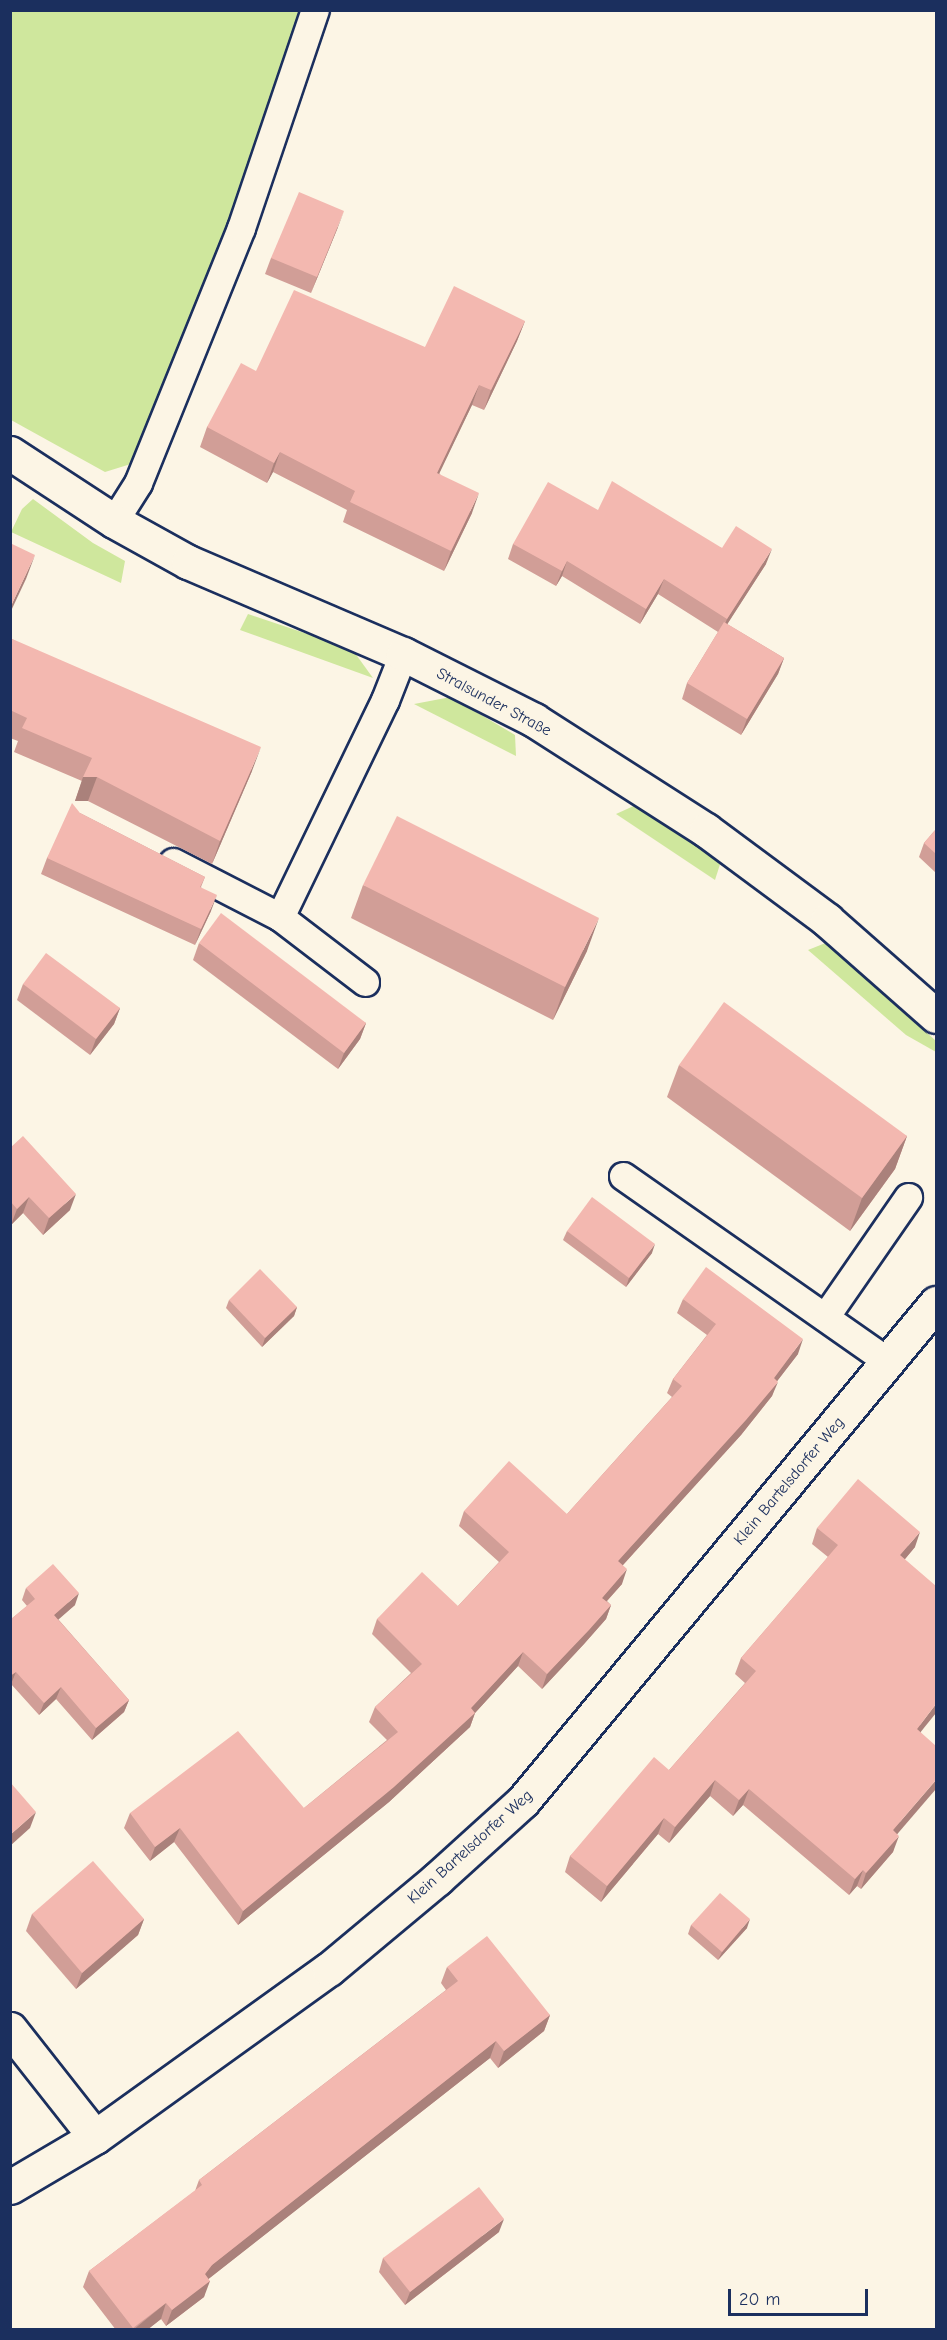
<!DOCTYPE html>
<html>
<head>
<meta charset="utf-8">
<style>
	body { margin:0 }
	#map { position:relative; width:947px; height:2340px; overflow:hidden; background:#fcf5e5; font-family:"Comic Neue",sans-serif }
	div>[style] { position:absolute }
	.green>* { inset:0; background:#cfe79d }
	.roads { filter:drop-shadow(2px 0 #1b2f5e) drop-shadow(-2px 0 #1b2f5e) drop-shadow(0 2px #1b2f5e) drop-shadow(0 -2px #1b2f5e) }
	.lane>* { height:27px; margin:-13.5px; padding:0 13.5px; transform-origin:13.5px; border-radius:13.5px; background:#fcf5e5 }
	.street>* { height:33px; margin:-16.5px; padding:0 16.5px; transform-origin:16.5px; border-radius:16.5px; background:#fcf5e5 }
	.secondary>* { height:33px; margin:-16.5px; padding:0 16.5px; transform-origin:16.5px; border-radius:16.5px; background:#fcf5e5 }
	.wall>* { inset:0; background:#d19e97 }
	.shaded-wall>* { inset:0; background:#aa817b }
	.building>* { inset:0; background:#f3b8b0 }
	span { translate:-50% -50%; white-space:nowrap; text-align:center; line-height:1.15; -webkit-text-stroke:4.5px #fcf5e5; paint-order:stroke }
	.street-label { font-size:16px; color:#1b2f5e }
	.frame { position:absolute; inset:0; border:12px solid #1b2f5e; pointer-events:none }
	.scale { position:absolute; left:728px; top:2289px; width:140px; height:27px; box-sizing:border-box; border:3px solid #1b2f5e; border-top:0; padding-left:8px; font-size:18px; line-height:21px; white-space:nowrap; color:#1b2f5e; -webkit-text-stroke:4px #fcf5e5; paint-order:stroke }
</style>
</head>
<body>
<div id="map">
	<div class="green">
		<div style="clip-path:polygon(11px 11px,300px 11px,231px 225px,134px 463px,105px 472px,11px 420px)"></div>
		<div style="clip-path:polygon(33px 499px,93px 543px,125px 561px,121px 583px,11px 532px,22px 509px)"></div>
		<div style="clip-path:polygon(248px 614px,352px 649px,373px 678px,240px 630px)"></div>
		<div style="clip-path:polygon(451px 697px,515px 735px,516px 756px,414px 704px)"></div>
		<div style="clip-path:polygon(638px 804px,722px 858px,715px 880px,616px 814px)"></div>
		<div style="clip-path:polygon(828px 942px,936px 1041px,936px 1052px,906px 1035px,808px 950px)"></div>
	</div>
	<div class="roads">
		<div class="lane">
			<div style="left:114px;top:521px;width:45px;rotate:-57.7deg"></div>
			<div style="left:138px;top:483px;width:275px;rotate:-68deg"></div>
			<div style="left:241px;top:228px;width:230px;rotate:-71.3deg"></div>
			<div style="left:173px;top:862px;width:120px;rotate:27.2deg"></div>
			<div style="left:280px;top:917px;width:107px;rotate:37.4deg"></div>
			<div style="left:280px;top:917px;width:241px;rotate:-64.2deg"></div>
			<div style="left:385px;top:700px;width:49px;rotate:-68.6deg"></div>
			<div style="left:623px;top:1176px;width:325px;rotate:35deg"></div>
			<div style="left:825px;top:1317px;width:146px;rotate:-55.3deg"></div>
		</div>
		<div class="street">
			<div style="left:10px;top:2029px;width:137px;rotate:51.8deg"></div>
			<div style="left:10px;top:2187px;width:99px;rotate:-30.5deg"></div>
			<div style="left:95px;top:2137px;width:288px;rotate:-35.7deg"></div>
			<div style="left:329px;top:1969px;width:141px;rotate:-39.8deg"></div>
			<div style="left:437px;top:1879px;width:116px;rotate:-42.2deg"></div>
			<div style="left:523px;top:1801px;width:647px;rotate:-50.33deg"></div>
		</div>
		<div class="secondary">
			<div style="left:10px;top:453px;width:124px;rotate:33.2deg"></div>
			<div style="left:114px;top:521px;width:85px;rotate:29deg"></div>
			<div style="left:188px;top:562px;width:234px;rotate:23.2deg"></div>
			<div style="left:403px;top:654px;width:147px;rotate:26.7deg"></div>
			<div style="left:534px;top:720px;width:204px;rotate:32.6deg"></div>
			<div style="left:706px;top:830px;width:151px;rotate:36.6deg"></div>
			<div style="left:827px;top:920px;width:145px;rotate:41.4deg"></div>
		</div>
	</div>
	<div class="wall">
		<div style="clip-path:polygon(338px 227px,311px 293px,265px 274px,271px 258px)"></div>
		<div style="clip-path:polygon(525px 321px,517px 341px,484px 410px,472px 405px,439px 473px,472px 513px,444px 571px,343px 522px,347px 510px,273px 472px,267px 483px,200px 447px,207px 427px,256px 371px,425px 347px)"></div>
		<div style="clip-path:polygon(598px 510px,722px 548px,766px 564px,727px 624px,784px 658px,778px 674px,741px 735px,682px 699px,687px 683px,718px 632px,658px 594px,640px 624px,562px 576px,556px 586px,508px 559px,513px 544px)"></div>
		<div style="clip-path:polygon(10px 638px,252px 771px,212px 864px,88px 801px,75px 801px,82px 781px,14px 752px,18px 741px,10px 738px)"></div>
		<div style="clip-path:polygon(80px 813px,205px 877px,201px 887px,211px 911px,195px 945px,41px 874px,47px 858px)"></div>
		<div style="clip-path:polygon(936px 829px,936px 873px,919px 857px,924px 843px)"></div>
		<div style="clip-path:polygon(363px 885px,587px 951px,553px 1020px,351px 918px)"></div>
		<div style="clip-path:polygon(199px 943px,366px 1023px,360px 1039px,338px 1069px,193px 960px)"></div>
		<div style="clip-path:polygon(23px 984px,120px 1008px,114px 1024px,90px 1055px,17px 1000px)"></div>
		<div style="clip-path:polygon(679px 1065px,907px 1136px,895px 1169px,850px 1231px,667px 1097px)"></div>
		<div style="clip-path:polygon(10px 1148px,70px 1210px,43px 1235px,23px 1213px,11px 1225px,10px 1224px)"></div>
		<div style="clip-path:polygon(567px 1231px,652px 1253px,626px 1287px,563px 1240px)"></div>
		<div style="clip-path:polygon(683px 1299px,798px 1354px,777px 1381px,772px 1396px,741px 1435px,623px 1565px,622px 1584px,607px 1601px,611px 1605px,606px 1619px,584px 1644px,542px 1689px,518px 1666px,475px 1713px,470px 1727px,389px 1802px,238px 1925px,174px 1842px,150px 1861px,124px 1828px,130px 1813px,304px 1808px,387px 1740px,369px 1722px,375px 1707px,411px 1673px,372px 1634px,377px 1619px,458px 1606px,499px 1562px,459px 1526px,464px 1511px,567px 1514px,672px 1397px,667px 1393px,673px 1379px,707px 1335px,677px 1313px)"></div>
		<div style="clip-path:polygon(229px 1300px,297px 1307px,294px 1316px,262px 1347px,226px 1308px)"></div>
		<div style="clip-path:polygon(817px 1528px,915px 1547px,905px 1559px,921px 1732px,893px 1852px,861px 1889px,857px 1886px,849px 1895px,743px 1805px,733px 1816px,710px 1796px,669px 1843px,658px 1834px,601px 1902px,565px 1872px,570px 1856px,669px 1770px,745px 1683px,735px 1674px,741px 1658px,828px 1557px,812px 1544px)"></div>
		<div style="clip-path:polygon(26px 1588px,75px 1605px,58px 1619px,129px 1700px,124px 1712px,92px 1740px,56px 1699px,39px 1715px,11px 1684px,10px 1684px,10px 1620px,27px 1606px,22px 1600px)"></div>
		<div style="clip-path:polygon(32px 1914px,144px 1919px,138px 1935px,76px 1989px,26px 1931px)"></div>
		<div style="clip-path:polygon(691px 1925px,747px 1928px,718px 1960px,688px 1934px)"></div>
		<div style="clip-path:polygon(447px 1967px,550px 2015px,544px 2031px,498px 2068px,490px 2058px,208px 2279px,204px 2297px,166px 2326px,161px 2319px,147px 2330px,116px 2330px,83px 2287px,89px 2271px,195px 2191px,199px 2180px,446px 1990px,441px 1983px)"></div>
		<div style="clip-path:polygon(499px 2232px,405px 2305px,379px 2272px,383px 2258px)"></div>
	</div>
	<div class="shaded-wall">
		<div style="clip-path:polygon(344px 211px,338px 227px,311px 293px,317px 277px)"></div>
		<div style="clip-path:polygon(525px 321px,517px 341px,484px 410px,491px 390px)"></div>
		<div style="clip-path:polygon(479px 385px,472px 405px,430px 493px,437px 473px)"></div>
		<div style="clip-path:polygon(280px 452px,273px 472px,267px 483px,274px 463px)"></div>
		<div style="clip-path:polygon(479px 493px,472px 513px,444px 571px,451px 551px)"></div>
		<div style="clip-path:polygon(772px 549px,766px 564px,721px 634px,727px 619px)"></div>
		<div style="clip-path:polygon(35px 555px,26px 579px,10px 613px,10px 608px)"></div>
		<div style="clip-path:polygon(567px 561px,562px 576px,556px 586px,562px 571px)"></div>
		<div style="clip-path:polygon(664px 579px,658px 594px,640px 624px,646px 609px)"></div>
		<div style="clip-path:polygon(784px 658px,778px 674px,741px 735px,747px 719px)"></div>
		<div style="clip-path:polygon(261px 747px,252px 771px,212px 864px,220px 841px)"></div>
		<div style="clip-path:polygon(83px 777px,97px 777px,88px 801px,75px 801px)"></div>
		<div style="clip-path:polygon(217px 895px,211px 911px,195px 945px,201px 929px)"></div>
		<div style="clip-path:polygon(599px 918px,587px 951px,553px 1020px,565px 987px)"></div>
		<div style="clip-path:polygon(120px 1008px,114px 1024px,90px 1055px,96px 1039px)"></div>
		<div style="clip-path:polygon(366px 1023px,360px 1039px,338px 1069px,344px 1053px)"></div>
		<div style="clip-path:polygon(907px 1136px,895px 1169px,850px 1231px,862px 1198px)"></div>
		<div style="clip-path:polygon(76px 1194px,70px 1210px,43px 1235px,49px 1218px)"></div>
		<div style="clip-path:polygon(29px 1197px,23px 1213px,11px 1225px,17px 1209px)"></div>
		<div style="clip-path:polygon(655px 1244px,652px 1253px,626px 1287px,629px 1278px)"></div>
		<div style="clip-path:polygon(297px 1307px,294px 1316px,262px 1347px,265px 1338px)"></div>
		<div style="clip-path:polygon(803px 1339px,798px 1354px,768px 1393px,774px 1378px)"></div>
		<div style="clip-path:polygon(778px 1382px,772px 1396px,741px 1435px,613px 1576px,618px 1561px)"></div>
		<div style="clip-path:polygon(920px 1532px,915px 1547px,895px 1571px,900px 1555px)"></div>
		<div style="clip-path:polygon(627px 1569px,622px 1584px,597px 1612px,602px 1598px)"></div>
		<div style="clip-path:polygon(79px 1593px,75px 1605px,50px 1627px,54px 1615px)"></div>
		<div style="clip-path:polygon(611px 1605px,606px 1619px,584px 1644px,542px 1689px,547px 1674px)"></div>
		<div style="clip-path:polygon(523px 1652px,518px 1666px,475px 1713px,470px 1727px,389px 1802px,238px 1925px,243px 1911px,471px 1708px)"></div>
		<div style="clip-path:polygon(16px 1672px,11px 1684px,10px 1684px,10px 1676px)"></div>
		<div style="clip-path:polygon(61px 1687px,56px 1699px,39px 1715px,44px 1703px)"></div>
		<div style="clip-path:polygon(129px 1700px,124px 1712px,92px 1740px,96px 1728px)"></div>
		<div style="clip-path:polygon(936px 1704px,936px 1713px,911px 1744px,917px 1729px)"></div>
		<div style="clip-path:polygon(715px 1780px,710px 1796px,669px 1843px,675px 1827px)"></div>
		<div style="clip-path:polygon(936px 1780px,936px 1789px,887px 1846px,893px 1830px)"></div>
		<div style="clip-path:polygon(749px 1789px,743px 1805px,733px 1816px,739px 1800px)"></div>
		<div style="clip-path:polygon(36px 1812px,30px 1828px,10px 1846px,10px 1835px)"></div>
		<div style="clip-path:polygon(664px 1818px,658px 1834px,601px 1902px,607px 1886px)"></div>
		<div style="clip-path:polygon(180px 1828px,174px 1842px,150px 1861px,155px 1847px)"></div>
		<div style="clip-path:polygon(899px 1836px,893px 1852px,861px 1889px,866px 1873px)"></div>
		<div style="clip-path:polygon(863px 1870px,857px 1886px,849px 1895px,855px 1879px)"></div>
		<div style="clip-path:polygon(144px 1919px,138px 1935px,76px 1989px,82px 1973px)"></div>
		<div style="clip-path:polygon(750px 1919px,747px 1928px,718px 1960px,722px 1952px)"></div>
		<div style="clip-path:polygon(550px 2015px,544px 2031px,498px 2068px,504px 2051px)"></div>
		<div style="clip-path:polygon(496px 2041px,490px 2058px,206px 2281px,210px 2281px,204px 2297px,166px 2326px,172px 2310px,205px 2274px,212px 2265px)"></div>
		<div style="clip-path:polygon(504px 2219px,499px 2232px,405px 2305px,410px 2292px)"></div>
		<div style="clip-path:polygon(166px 2303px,161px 2319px,147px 2330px,133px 2330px)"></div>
	</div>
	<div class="building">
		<div style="clip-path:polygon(299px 192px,344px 211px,317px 277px,271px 258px)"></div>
		<div style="clip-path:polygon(454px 286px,525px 321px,491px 390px,479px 385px,437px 473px,479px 493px,451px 551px,350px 502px,355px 491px,280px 452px,274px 463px,207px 427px,241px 363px,256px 371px,294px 290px,425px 347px)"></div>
		<div style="clip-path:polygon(612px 481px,722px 548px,736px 526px,772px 549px,727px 619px,664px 579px,646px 609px,567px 561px,562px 571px,513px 544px,548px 482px,598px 510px)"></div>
		<div style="clip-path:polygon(10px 543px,35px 555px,10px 608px)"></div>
		<div style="clip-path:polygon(724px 622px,784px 658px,747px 719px,687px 683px)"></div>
		<div style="clip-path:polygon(10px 638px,261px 747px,220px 841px,97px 777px,83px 777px,92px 758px,22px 728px,27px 718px,10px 710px)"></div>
		<div style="clip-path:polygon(72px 803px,80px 813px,205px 877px,200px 887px,217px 895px,201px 929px,47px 858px)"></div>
		<div style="clip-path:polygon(397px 816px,599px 918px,565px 987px,363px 885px)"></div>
		<div style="clip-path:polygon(936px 829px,936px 854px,924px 843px)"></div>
		<div style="clip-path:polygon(221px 913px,366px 1023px,344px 1053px,199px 943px)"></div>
		<div style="clip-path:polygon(46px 953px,120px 1008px,96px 1039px,23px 984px)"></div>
		<div style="clip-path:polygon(724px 1002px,907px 1136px,862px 1198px,679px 1065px)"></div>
		<div style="clip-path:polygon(23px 1136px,76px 1194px,49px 1218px,29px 1197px,17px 1209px,10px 1201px,10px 1148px)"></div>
		<div style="clip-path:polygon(592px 1197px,655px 1244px,629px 1278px,567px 1231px)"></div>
		<div style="clip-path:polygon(706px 1267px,803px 1339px,774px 1378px,778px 1382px,746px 1420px,618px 1561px,627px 1569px,602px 1598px,611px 1605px,589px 1630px,547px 1674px,523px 1652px,471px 1708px,475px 1713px,394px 1787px,243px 1911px,180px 1828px,155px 1847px,130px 1813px,238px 1731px,304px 1808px,398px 1732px,375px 1707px,422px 1664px,377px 1619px,422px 1572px,458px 1606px,509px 1552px,464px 1511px,509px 1461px,567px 1514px,682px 1386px,673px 1379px,716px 1324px,683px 1299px)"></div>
		<div style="clip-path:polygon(260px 1269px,297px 1307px,265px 1338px,229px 1300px)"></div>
		<div style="clip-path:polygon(858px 1479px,920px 1532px,900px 1555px,936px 1586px,936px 1704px,917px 1729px,936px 1746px,936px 1780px,893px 1830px,899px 1836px,866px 1873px,863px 1870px,855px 1879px,749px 1789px,739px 1800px,715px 1780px,675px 1827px,664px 1818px,607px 1886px,570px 1856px,654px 1757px,669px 1770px,756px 1671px,741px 1658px,838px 1545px,817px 1528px)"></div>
		<div style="clip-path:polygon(53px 1564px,79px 1593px,54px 1615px,129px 1700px,96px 1728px,61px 1687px,44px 1703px,16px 1672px,10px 1676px,10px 1620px,35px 1599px,26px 1588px)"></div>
		<div style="clip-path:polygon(10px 1782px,36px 1812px,10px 1835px)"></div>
		<div style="clip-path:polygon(93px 1861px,144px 1919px,82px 1973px,32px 1914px)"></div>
		<div style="clip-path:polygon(720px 1893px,750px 1919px,722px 1952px,691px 1925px)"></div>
		<div style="clip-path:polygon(487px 1936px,550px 2015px,504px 2051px,496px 2041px,212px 2265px,205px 2274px,210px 2281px,172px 2310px,166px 2303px,133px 2328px,89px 2271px,202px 2185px,199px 2180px,458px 1981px,447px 1967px)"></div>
		<div style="clip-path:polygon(479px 2187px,504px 2219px,410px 2292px,383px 2258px)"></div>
	</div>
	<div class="street-label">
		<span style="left:494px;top:702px;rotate:28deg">Stralsunder Straße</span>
		<span style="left:789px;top:1481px;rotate:-50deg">Klein Bartelsdorfer Weg</span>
		<span style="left:470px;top:1847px;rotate:-42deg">Klein Bartelsdorfer Weg</span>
	</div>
	<div class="frame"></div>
	<div class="scale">20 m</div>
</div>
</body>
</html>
